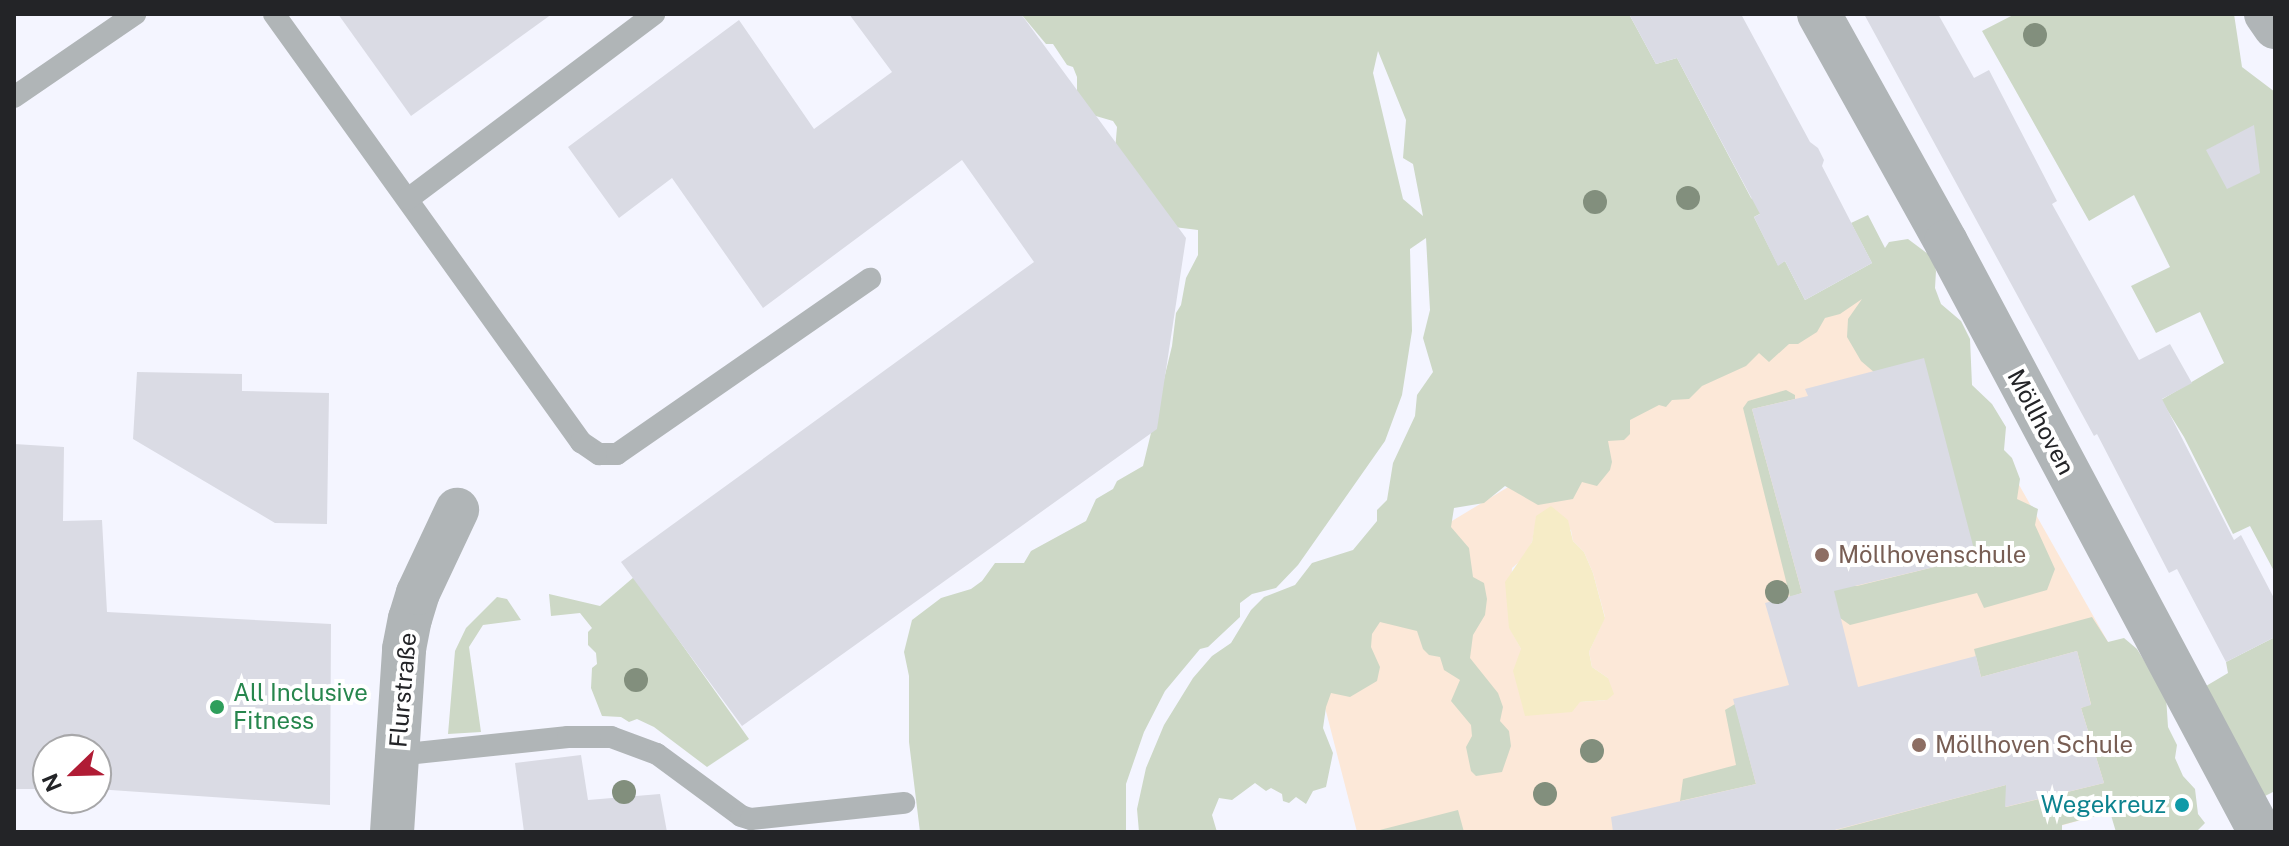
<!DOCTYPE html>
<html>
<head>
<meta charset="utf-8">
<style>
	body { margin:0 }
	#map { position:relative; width:2289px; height:846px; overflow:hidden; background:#f4f5ff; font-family:"Public Sans",sans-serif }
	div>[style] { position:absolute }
	.education>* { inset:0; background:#fce8d8 }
	.green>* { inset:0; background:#cdd8c6 }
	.sand>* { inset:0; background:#f6ecc7 }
	.building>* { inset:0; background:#dadbe4 }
	.service>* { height:22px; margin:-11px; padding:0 11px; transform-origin:11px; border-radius:11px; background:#b0b5b7 }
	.minor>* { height:44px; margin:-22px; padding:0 22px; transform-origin:22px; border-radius:22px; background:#b0b5b7 }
	.trees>* { width:24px; height:24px; margin:-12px; border-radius:50%; background:#828f7d }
	.dots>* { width:22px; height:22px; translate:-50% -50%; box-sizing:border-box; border:4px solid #fff; border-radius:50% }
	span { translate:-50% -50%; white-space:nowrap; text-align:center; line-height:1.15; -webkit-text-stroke:8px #fff; paint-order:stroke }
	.street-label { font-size:24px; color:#232427 }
	.education-label { font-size:24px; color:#785e54 }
	.left { translate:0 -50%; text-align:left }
	.leisure-label { font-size:24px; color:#27864d }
	.culture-label { font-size:24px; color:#0d838f }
	.right { translate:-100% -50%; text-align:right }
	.frame { position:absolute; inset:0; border:16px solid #232427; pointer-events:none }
	.north { position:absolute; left:32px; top:734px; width:80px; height:80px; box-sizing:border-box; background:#fff; border:2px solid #a7a7a9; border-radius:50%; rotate:247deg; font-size:22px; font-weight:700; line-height:32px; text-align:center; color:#232427 }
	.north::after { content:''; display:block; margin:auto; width:28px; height:36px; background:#b01c35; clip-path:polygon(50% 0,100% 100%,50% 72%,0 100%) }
</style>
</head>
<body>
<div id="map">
	<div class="education">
		<div style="clip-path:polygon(evenodd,1902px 278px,2108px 642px,2167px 796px,2038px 832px,1357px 832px,1319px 684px,1422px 539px,1568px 451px,1902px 278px,1537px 516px,1571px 530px,1573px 541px,1584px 552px,1593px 573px,1605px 617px,1589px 652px,1592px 667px,1608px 678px,1607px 700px,1580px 702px,1521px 649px,1509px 627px,1512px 568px,1524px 558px,1532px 542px,1537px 516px)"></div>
	</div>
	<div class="green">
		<div style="clip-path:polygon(evenodd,1021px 14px,1629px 14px,1656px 64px,1677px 58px,1751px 198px,1767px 210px,1754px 217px,1778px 265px,1785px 261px,1805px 300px,1872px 263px,1851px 223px,1868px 215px,1885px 248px,1889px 242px,1908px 239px,1932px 257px,1936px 271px,1935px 288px,1941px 304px,1961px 321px,1970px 339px,1972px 385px,1992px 404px,2006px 427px,2004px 450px,2012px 458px,2020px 479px,2017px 499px,2038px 509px,2035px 525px,2055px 569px,2047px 590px,1984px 608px,1977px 593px,1850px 625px,1840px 618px,1831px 585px,1857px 586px,1975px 557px,1882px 379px,1861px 361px,1847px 337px,1848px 319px,1862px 299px,1840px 314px,1825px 318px,1817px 332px,1798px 344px,1789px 344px,1769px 362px,1759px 353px,1746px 366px,1702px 386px,1689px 399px,1672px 400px,1666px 407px,1659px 405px,1630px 420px,1630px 434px,1624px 440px,1608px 441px,1612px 462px,1610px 470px,1597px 486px,1582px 482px,1573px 499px,1538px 505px,1505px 486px,1484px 503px,1454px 508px,1451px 527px,1469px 548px,1473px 577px,1484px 583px,1487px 599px,1485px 615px,1473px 635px,1470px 658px,1498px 693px,1503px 707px,1500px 721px,1509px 731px,1511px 746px,1502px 772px,1476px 776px,1471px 771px,1466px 747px,1472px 736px,1471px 725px,1451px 701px,1460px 680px,1444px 670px,1440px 657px,1429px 655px,1423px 649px,1417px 631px,1380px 622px,1372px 634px,1371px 647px,1380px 667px,1377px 681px,1350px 697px,1331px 693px,1326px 707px,1323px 728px,1333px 753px,1326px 787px,1313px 791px,1306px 804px,1296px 797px,1289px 803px,1283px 801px,1282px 794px,1271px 788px,1266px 791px,1255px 783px,1232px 800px,1219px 798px,1212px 815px,1217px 832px,1139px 832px,1137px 809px,1146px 768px,1164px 725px,1193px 678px,1212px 656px,1231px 643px,1251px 610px,1264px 597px,1295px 585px,1312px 563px,1353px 550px,1377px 521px,1377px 510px,1387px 500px,1393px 463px,1415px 416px,1417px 395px,1433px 372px,1423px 338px,1430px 310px,1426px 238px,1410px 249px,1412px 331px,1402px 395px,1385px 441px,1298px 565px,1276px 588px,1252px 594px,1240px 603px,1240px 617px,1208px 647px,1200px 649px,1165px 691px,1144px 732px,1126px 784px,1126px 832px,920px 832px,909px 742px,909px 676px,904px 652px,912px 620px,941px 598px,971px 589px,982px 581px,995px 563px,1024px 563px,1031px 551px,1086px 521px,1096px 499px,1113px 489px,1117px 481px,1143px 466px,1172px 346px,1176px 313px,1181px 305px,1186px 278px,1198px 255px,1198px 230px,1158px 225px,1115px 151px,1117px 127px,1113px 121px,1089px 114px,1077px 93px,1077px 77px,1073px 67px,1067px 65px,1053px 44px,1046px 44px,1021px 14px,1378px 51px,1406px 120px,1403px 158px,1413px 164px,1423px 216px,1403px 199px,1373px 73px,1378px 51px)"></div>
		<div style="clip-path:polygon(2015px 14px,2234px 14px,2242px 67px,2275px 92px,2275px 573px,2250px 526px,2233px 534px,2184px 437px,2161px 400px,2224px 363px,2200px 312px,2156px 333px,2131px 286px,2170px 267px,2134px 195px,2089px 221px,1982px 31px)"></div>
		<div style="clip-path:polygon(1786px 390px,1795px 395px,1795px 399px,1752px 409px,1802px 593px,1790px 597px,1743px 408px,1748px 401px)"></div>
		<div style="clip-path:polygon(634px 577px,749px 739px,707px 767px,654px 727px,637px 719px,629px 722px,621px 717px,602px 716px,591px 688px,592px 668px,597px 664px,596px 653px,588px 645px,588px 632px,592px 628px,580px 613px,551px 616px,549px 594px,600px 606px)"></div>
		<div style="clip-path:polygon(497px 597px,507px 599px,521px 620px,483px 625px,469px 647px,481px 732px,448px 734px,455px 651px,466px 628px)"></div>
		<div style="clip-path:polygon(2092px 617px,2108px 642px,2124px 638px,2137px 649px,2166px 696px,2168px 727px,2177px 745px,2175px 758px,2183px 776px,2195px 789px,2198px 814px,2205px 823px,2196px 832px,2116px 832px,2110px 812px,2062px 825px,2062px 832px,1829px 832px,2006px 785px,2006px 807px,2104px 783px,2081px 708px,2091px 704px,2077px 651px,1981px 677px,1974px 649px)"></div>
		<div style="clip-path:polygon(2275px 637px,2275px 791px,2257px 800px,2201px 689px,2228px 673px,2226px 662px)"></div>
		<div style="clip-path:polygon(1735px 704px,1756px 784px,1680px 801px,1683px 779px,1736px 765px,1725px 710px)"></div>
		<div style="clip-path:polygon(1458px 810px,1464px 832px,1372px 832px)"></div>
	</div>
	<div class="sand">
		<div style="clip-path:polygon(1551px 506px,1568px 520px,1573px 541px,1584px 552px,1593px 573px,1605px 618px,1589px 652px,1592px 667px,1608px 678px,1614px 694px,1607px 700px,1580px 702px,1572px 712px,1525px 716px,1513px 671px,1521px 649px,1509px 628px,1505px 582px,1532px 542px,1536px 516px)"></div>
	</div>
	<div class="building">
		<div style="clip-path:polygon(338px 14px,552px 14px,411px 116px)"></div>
		<div style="clip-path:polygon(849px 14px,1021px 14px,1186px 238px,1157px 429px,742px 726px,621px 562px,1034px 262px,962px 160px,763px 308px,672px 178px,619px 218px,568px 147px,739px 20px,814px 129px,892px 72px)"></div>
		<div style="clip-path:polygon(1629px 14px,1741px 14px,1810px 142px,1818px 148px,1824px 160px,1822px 166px,1872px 263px,1805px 300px,1785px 261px,1778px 266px,1754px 217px,1760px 214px,1677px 58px,1656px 64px)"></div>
		<div style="clip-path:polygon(1864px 14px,1938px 14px,1974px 78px,1989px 70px,2057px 201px,2052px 204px,2139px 360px,2170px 344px,2192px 383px,2162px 399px,2234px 540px,2241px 535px,2275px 600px,2275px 637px,2226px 662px,2177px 569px,2169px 573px,2097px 434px,2094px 436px)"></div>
		<div style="clip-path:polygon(2254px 125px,2260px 173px,2227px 189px,2206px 150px)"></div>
		<div style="clip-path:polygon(1924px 358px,1976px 557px,1834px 591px,1858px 687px,1976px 656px,1981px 677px,2077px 651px,2091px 705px,2081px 708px,2104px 783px,2005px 807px,2006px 785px,1827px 832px,1613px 832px,1611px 817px,1756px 784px,1733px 699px,1789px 685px,1765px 603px,1802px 593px,1752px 409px,1808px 396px,1805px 389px)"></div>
		<div style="clip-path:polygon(137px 372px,242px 374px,242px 391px,329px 393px,327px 524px,275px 523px,133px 439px)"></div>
		<div style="clip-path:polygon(14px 444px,64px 447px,63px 521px,102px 520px,107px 612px,331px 624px,330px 805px,96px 789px,96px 750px,48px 750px,48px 789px,14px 789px)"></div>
		<div style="clip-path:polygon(581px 755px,588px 800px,660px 794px,667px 832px,524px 832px,515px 763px)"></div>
	</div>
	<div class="service">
		<div style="left:274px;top:14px;width:527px;rotate:54.35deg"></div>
		<div style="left:581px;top:442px;width:22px;rotate:34deg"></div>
		<div style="left:599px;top:454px;width:18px"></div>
		<div style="left:617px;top:454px;width:308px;rotate:-34.7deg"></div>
		<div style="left:14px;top:97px;width:147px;rotate:-34.4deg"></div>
		<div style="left:408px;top:199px;width:308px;rotate:-36.9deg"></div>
		<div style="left:397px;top:755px;width:172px;rotate:-6deg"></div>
		<div style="left:568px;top:737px;width:43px"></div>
		<div style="left:611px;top:737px;width:49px;rotate:20.3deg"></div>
		<div style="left:657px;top:754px;width:104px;rotate:36.4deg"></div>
		<div style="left:741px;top:816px;width:10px;rotate:17deg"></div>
		<div style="left:751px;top:819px;width:154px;rotate:-6deg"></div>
	</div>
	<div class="minor">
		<div style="left:1819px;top:14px;width:261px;rotate:60.9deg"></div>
		<div style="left:1946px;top:242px;width:668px;rotate:61.98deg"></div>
		<div style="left:2266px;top:14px;width:16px;rotate:55deg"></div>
		<div style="left:392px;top:832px;width:183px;rotate:-86.2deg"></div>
		<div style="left:404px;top:649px;width:31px;rotate:-79deg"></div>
		<div style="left:410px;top:619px;width:27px;rotate:-73deg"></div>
		<div style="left:418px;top:593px;width:92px;rotate:-64.8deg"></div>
	</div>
	<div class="trees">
		<div style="left:2035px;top:35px"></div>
		<div style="left:1688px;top:198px"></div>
		<div style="left:1595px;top:202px"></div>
		<div style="left:1777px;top:592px"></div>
		<div style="left:636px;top:680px"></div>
		<div style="left:1592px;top:751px"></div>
		<div style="left:624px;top:792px"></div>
		<div style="left:1545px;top:794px"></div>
	</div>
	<div class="dots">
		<div style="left:1822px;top:555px;background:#8d6e63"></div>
		<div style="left:217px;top:707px;background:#2e9e5b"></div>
		<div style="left:1919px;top:745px;background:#8d6e63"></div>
		<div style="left:2182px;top:805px;background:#0f9aa8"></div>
	</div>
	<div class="street-label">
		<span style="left:2041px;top:422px;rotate:62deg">Möllhoven</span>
		<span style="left:403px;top:690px;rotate:-85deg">Flurstraße</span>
	</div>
	<div class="education-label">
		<span class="left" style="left:1838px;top:555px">Möllhovenschule</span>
		<span class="left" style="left:1935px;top:745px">Möllhoven Schule</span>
	</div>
	<div class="leisure-label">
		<span class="left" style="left:233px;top:707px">All Inclusive<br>Fitness</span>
	</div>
	<div class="culture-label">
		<span class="right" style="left:2166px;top:805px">Wegekreuz</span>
	</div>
	<div class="frame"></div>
	<div class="north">N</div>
</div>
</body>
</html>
